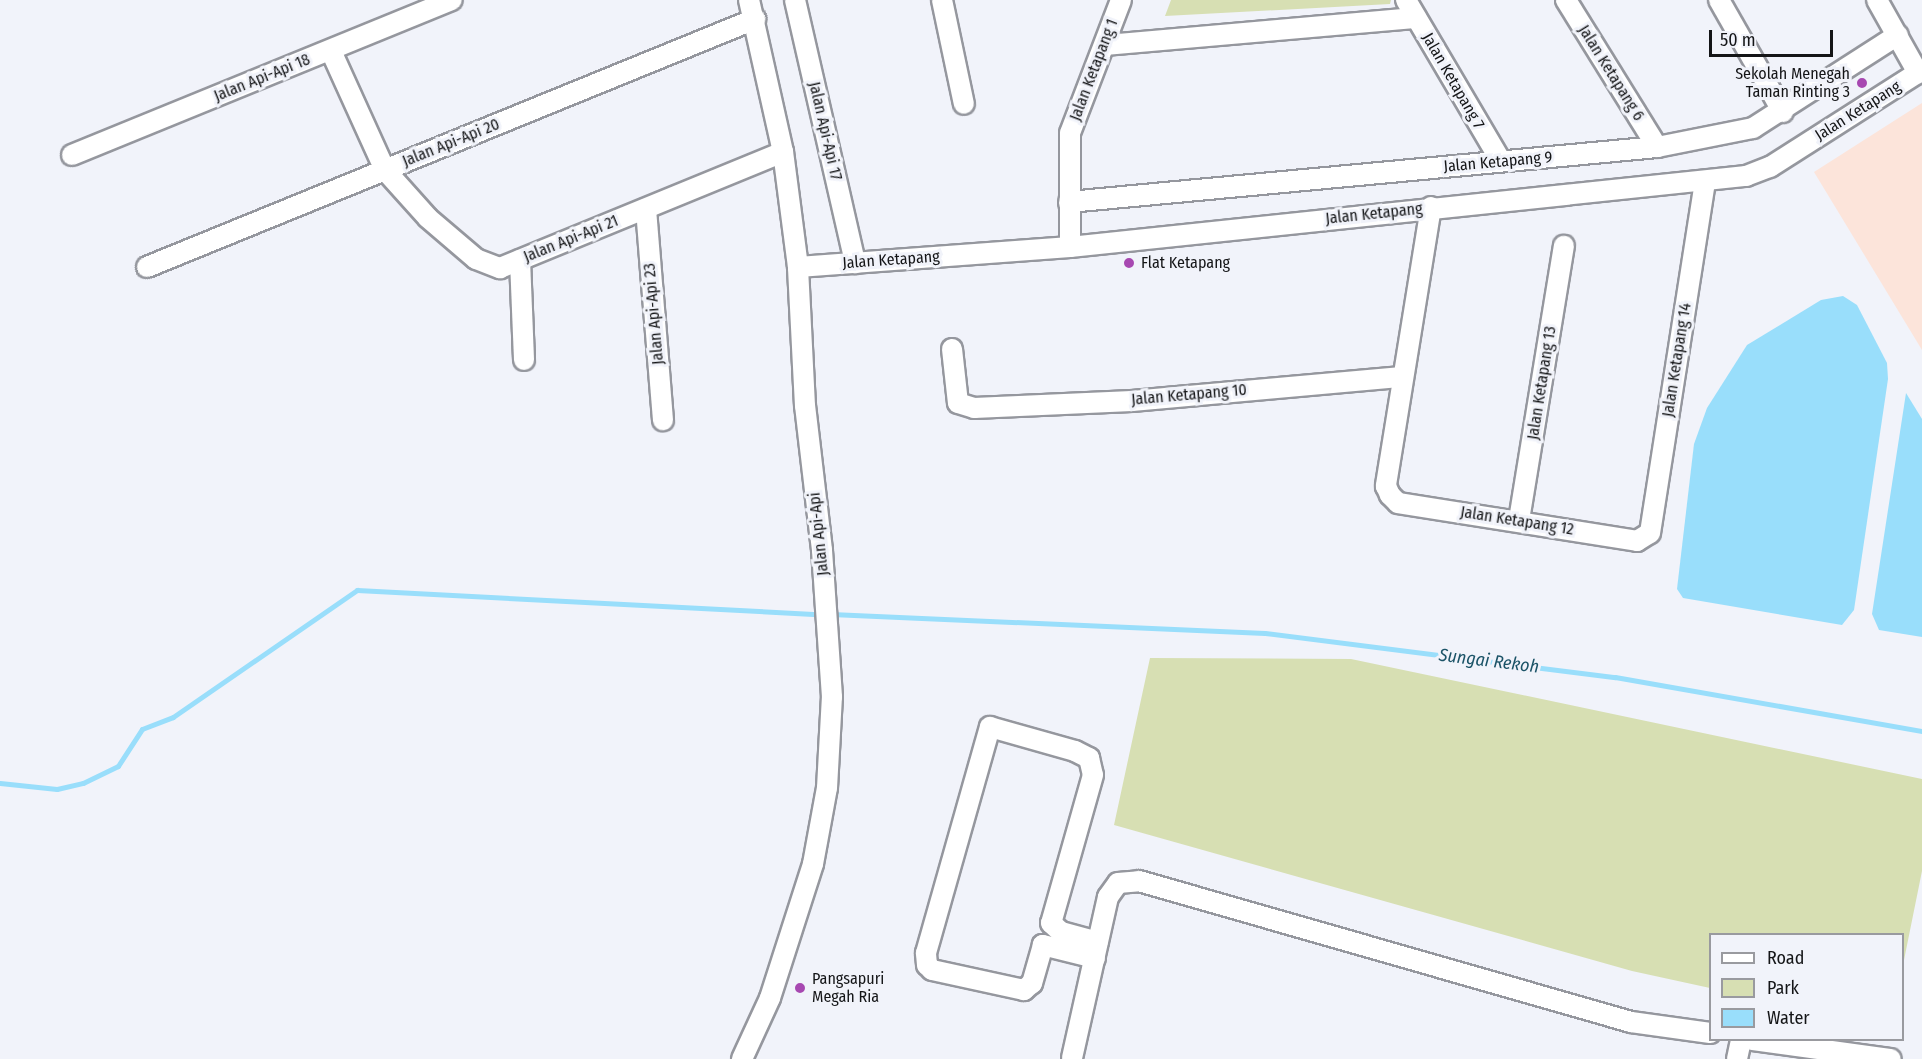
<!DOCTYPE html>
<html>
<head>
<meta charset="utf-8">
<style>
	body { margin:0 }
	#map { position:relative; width:1922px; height:1059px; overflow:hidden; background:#f1f3fa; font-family:"Fira Sans Condensed",sans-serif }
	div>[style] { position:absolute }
	.education>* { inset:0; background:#fce4da }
	.green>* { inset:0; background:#d7dfb3 }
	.water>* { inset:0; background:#99defb }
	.stream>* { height:5px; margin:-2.5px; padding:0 2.5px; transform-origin:2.5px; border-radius:2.5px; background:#99defb }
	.roads { filter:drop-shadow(2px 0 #95979e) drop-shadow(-2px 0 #95979e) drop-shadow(0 2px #95979e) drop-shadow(0 -2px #95979e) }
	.minor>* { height:20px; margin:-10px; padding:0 10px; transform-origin:10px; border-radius:10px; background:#fff }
	.dots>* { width:16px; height:16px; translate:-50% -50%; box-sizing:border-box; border:3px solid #f1f3fa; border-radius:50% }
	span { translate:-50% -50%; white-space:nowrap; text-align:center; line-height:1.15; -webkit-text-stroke:6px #f1f3fa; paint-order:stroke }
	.street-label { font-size:16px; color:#141517 }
	.poi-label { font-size:16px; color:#141517 }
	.right { translate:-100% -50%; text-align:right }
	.left { translate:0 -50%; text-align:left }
	.water-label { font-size:18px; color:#1b5367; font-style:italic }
	.legend { position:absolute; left:1709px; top:933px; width:195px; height:108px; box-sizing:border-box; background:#f1f3fa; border:2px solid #999a9f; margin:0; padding:8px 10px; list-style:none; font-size:18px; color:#141517 }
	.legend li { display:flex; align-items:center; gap:12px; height:30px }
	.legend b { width:30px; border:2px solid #999a9f }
	.scale { position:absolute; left:1709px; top:30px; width:124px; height:27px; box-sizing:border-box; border:3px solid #141517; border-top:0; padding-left:8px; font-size:18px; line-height:21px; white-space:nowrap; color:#141517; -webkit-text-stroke:4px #f1f3fa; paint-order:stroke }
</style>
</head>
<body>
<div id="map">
	<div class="education">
		<div style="clip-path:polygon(1922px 103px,1922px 350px,1814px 172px)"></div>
	</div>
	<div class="green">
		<div style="clip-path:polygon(1171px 0,1391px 0,1390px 4px,1165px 16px)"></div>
		<div style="clip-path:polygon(1150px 658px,1351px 659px,1922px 779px,1922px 871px,1903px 965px,1902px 934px,1710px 934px,1710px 988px,1632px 971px,1114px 825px)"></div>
	</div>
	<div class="water">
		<div style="clip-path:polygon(1843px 296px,1857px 305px,1887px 363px,1888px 379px,1854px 610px,1842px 625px,1683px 598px,1677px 589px,1694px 444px,1707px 408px,1747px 345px,1821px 300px)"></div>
		<div style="clip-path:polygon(1906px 393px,1922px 419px,1922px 637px,1879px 630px,1872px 614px)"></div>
	</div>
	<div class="stream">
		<div style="left:831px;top:614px;width:434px;rotate:2.5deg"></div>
		<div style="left:1265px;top:633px;width:353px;rotate:7.2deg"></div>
		<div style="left:1615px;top:677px;width:312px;rotate:10deg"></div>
		<div style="left:0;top:783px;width:57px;rotate:6deg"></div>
		<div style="left:57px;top:789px;width:27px;rotate:-13deg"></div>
		<div style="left:83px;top:783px;width:39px;rotate:-26deg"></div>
		<div style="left:118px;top:766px;width:44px;rotate:-57deg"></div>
		<div style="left:142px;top:729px;width:33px;rotate:-21deg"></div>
		<div style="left:173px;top:717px;width:224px;rotate:-34.6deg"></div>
		<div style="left:357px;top:590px;width:466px;rotate:3deg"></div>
	</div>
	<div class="roads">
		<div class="minor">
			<div style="left:795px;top:0;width:270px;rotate:77.1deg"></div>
			<div style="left:942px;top:0;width:106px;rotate:78.1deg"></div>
			<div style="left:1406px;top:0;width:187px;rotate:59.5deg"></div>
			<div style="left:1566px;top:0;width:173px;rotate:58.2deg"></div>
			<div style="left:1719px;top:0;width:129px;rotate:60.3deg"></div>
			<div style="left:1877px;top:0;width:84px;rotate:60.7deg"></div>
			<div style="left:1106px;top:45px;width:311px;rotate:-5deg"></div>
			<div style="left:331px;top:51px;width:131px;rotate:65.6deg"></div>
			<div style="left:385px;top:170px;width:64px;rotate:48.1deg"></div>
			<div style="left:428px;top:218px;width:63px;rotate:40.5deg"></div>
			<div style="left:476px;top:259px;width:26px;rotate:21deg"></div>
			<div style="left:500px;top:268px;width:306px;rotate:-22.3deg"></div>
			<div style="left:72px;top:155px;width:410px;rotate:-22.2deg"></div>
			<div style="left:1069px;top:202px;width:591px;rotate:-5.34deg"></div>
			<div style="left:1657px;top:147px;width:98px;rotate:-11.2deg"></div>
			<div style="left:1753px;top:128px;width:172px;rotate:-32.7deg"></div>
			<div style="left:1431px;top:207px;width:283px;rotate:99.2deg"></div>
			<div style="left:1386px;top:486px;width:10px;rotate:66deg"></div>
			<div style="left:1390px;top:495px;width:11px;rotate:45deg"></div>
			<div style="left:1398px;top:503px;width:242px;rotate:9deg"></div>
			<div style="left:1637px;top:541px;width:15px;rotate:-32deg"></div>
			<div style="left:1650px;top:533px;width:355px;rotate:-81.1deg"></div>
			<div style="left:646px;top:209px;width:212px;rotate:85.4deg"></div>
			<div style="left:1070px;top:247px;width:114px;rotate:-90deg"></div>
			<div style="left:1070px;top:133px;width:142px;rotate:-69deg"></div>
			<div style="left:520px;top:260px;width:100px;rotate:87.7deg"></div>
			<div style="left:147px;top:267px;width:657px;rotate:-22.19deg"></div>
			<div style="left:798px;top:267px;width:273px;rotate:-4.2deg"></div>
			<div style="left:1070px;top:247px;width:680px;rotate:-6deg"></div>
			<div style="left:1746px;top:176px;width:26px;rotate:-21deg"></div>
			<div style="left:1770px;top:167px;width:180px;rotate:-32.5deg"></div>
			<div style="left:952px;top:349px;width:54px;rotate:83.7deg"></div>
			<div style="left:958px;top:403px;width:17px;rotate:17deg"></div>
			<div style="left:974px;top:408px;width:158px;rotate:-2.5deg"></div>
			<div style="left:1132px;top:401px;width:271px;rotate:-5.1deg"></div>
			<div style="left:1519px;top:520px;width:278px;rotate:-80.7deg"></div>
			<div style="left:1095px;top:958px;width:54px;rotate:-166deg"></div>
			<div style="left:1043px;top:945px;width:40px;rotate:106deg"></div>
			<div style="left:1032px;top:983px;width:11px;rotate:139deg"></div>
			<div style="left:1024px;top:990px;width:94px;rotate:-167.7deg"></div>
			<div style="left:932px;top:970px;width:7px;rotate:-135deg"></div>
			<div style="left:927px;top:965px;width:12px;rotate:-95deg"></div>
			<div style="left:926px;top:953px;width:235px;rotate:-74.2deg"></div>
			<div style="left:990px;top:727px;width:88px;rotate:15.8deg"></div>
			<div style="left:1075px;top:751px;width:16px;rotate:27deg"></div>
			<div style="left:1089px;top:758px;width:17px;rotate:77deg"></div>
			<div style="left:1093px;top:775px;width:154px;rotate:105.8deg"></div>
			<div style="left:1051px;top:923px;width:13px;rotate:42deg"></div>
			<div style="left:1061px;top:932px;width:38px;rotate:15deg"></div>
			<div style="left:1752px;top:1040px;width:140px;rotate:7.8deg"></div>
			<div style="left:1072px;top:1058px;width:165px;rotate:-77.4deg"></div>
			<div style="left:1108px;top:897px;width:17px;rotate:-54deg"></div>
			<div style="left:1118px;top:883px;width:21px;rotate:-5deg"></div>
			<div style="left:1139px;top:881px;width:512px;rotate:15.99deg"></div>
			<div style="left:1631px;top:1022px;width:80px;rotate:7.9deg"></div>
			<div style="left:742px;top:1059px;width:67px;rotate:-65.3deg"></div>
			<div style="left:770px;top:998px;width:141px;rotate:-72.2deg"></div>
			<div style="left:813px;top:864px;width:77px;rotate:-79.6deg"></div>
			<div style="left:827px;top:788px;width:91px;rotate:-86.9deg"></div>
			<div style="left:832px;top:697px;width:147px;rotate:-93.9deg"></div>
			<div style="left:822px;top:550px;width:145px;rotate:-96.7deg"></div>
			<div style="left:805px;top:406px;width:139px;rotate:-92.9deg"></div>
			<div style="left:798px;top:267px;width:116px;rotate:-97.4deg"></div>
			<div style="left:783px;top:152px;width:156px;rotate:-102.6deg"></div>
			<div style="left:1737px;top:1059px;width:19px;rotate:-78deg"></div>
		</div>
	</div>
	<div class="dots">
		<div style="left:1862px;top:83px;background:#a748b1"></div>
		<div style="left:1129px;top:263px;background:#a748b1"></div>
		<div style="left:800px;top:988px;background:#a748b1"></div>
	</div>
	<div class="street-label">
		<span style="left:1094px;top:70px;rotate:-69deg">Jalan Ketapang 1</span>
		<span style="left:1611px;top:73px;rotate:58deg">Jalan Ketapang 6</span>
		<span style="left:262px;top:78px;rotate:-22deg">Jalan Api-Api 18</span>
		<span style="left:1453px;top:81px;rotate:60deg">Jalan Ketapang 7</span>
		<span style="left:1858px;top:111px;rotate:-32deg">Jalan Ketapang</span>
		<span style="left:825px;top:131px;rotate:77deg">Jalan Api-Api 17</span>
		<span style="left:451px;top:143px;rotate:-22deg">Jalan Api-Api 20</span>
		<span style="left:1498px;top:162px;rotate:-5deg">Jalan Ketapang 9</span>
		<span style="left:1374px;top:214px;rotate:-6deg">Jalan Ketapang</span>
		<span style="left:571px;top:239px;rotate:-22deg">Jalan Api-Api 21</span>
		<span style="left:891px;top:260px;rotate:-4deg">Jalan Ketapang</span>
		<span style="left:654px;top:314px;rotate:-95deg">Jalan Api-Api 23</span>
		<span style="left:1677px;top:360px;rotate:-81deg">Jalan Ketapang 14</span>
		<span style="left:1542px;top:383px;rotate:-81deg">Jalan Ketapang 13</span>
		<span style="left:1189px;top:395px;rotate:-5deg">Jalan Ketapang 10</span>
		<span style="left:1517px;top:521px;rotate:9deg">Jalan Ketapang 12</span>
		<span style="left:819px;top:534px;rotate:-96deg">Jalan Api-Api</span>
	</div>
	<div class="poi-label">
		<span class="right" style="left:1850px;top:83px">Sekolah Menegah<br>Taman Rinting 3</span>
		<span class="left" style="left:1141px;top:263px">Flat Ketapang</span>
		<span class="left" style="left:812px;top:988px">Pangsapuri<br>Megah Ria</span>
	</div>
	<div class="water-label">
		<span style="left:1489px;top:661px;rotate:7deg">Sungai Rekoh</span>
	</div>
	<ul class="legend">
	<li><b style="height:8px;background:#fff"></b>Road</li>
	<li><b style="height:16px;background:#d7dfb3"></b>Park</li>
	<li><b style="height:16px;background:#99defb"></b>Water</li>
	</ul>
	<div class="scale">50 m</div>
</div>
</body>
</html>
